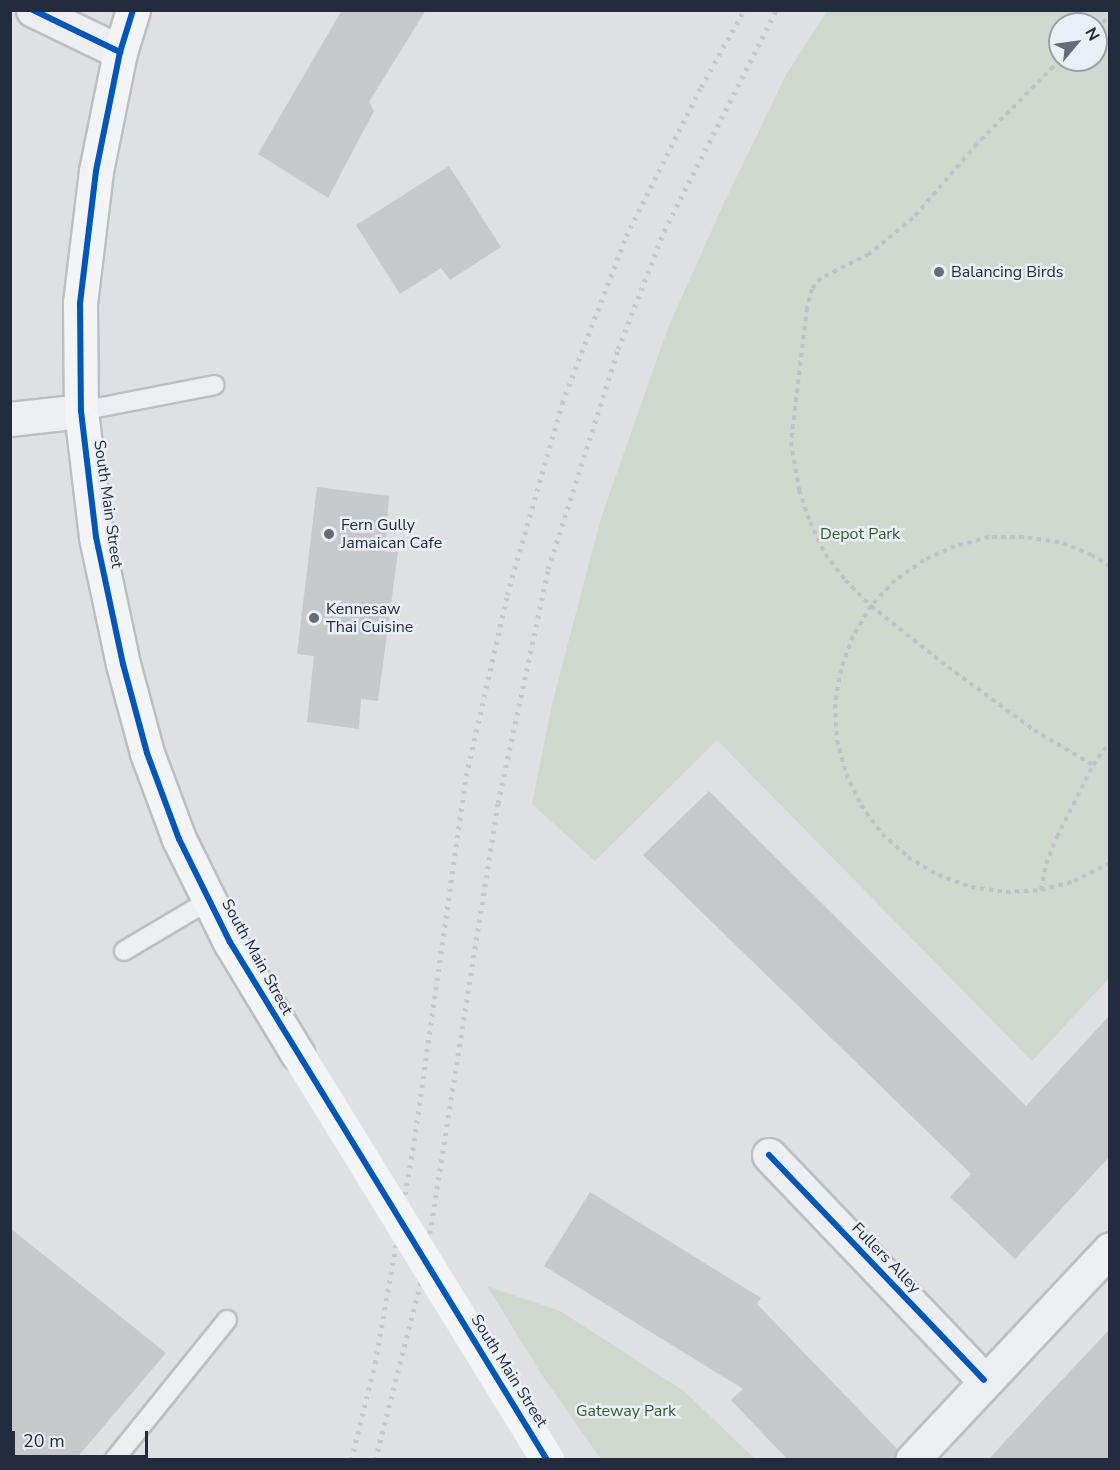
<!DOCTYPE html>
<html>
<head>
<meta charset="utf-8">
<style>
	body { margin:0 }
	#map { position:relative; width:1120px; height:1470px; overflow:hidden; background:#dee0e4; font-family:"Nunito Sans",sans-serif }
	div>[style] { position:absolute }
	.green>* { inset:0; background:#ced8cd }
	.building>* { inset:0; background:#c6c8cc }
	.path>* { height:4px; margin-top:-2px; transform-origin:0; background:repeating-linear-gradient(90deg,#c0c1c7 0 4.5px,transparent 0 9px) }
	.roads { filter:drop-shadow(2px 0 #bcbec2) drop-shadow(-2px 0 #bcbec2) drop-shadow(0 2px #bcbec2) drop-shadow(0 -2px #bcbec2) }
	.service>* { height:18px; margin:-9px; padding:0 9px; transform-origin:9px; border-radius:9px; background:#edeef1 }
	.minor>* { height:33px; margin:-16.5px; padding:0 16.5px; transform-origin:16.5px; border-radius:16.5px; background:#edeef1 }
	.tertiary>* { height:33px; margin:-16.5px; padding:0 16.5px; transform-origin:16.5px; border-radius:16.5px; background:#edeef1 }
	.secondary>* { height:33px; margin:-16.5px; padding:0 16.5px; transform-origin:16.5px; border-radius:16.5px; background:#f2f4f5 }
	.rail>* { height:4.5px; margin-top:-2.25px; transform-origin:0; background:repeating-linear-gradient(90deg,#c6c8cc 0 3px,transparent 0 9px) }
	.secondary-bridge>* { height:33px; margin:-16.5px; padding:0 16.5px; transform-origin:16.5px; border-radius:16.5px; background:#f2f4f5 }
	.cycleway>* { height:6px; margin:-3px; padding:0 3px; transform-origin:3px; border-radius:3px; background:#0057b8 }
	.dots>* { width:16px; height:16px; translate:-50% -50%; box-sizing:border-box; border:3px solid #eaeef5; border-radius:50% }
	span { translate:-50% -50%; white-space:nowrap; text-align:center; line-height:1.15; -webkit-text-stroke:5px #eaeef5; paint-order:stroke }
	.poi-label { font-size:16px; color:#232c3f }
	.left { translate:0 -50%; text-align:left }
	.street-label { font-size:16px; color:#232c3f }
	.park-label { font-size:16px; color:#365c2f }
	.frame { position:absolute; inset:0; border:12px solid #232c3f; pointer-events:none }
	.north { position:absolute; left:1048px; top:12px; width:60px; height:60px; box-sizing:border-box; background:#eaeef5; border:2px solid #9aa0ac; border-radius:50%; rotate:61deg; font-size:16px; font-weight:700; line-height:24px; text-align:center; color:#232c3f }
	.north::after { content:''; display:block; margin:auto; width:21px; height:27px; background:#646b79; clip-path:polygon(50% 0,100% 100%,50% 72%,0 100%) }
	.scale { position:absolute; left:12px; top:1431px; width:136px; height:27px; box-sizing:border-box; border:3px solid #232c3f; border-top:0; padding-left:8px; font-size:18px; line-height:21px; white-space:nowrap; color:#232c3f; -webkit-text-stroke:4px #eaeef5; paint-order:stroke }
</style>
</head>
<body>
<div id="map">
	<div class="green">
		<div style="clip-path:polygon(evenodd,827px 11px,1109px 11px,1109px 978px,1032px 1061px,717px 740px,595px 861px,532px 804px,552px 704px,601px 518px,668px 328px,724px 203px,786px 75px,827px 11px,1060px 24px,1096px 24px,1096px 60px,1060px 60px,1060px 24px)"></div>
		<div style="clip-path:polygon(487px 1286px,560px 1311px,684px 1391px,755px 1459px,601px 1459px,544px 1378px)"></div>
	</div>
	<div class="building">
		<div style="clip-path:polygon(342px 10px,426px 10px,369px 102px,374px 111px,328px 198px,258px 154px)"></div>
		<div style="clip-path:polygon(449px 166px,501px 247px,450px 280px,441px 268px,400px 294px,356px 225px)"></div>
		<div style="clip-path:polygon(317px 487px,389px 496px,385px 552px,398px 552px,378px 701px,361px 699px,359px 729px,307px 722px,314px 656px,297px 654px)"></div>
		<div style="clip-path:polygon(709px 791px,1026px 1106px,1110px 1015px,1110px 1156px,1015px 1259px,950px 1197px,971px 1174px,643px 855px)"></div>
		<div style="clip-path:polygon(590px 1192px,761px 1298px,757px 1304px,897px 1449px,894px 1460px,788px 1460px,731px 1400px,743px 1389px,544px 1266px)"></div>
		<div style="clip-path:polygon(10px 1228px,166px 1353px,75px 1460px,10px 1460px)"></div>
		<div style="clip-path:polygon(1110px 1329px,1110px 1460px,988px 1460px,1044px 1399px)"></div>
	</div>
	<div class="path">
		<div style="left:1096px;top:28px;width:18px;rotate:-41deg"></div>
		<div style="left:1060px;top:60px;width:118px;rotate:134.7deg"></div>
		<div style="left:977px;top:144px;width:98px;rotate:130.9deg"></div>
		<div style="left:913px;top:218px;width:57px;rotate:140.7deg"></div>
		<div style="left:869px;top:254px;width:54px;rotate:153.4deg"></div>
		<div style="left:821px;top:278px;width:14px;rotate:129deg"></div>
		<div style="left:812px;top:289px;width:20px;rotate:105deg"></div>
		<div style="left:807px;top:308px;width:135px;rotate:96.8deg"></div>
		<div style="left:791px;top:442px;width:49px;rotate:80.5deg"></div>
		<div style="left:799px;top:490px;width:34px;rotate:71deg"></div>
		<div style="left:810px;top:522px;width:35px;rotate:65deg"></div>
		<div style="left:825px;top:554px;width:33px;rotate:52deg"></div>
		<div style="left:845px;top:580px;width:37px;rotate:45deg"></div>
		<div style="left:871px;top:606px;width:98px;rotate:38.4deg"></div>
		<div style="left:948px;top:667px;width:107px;rotate:36.2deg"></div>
		<div style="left:1034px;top:730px;width:69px;rotate:30.7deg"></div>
		<div style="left:1110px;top:566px;width:21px;rotate:-149deg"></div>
		<div style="left:1092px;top:555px;width:35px;rotate:-158deg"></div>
		<div style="left:1059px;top:542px;width:35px;rotate:-172deg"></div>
		<div style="left:1024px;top:537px;width:35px;rotate:180deg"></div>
		<div style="left:989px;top:537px;width:35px;rotate:165deg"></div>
		<div style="left:955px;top:546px;width:34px;rotate:156deg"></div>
		<div style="left:924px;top:560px;width:35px;rotate:145deg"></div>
		<div style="left:895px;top:580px;width:35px;rotate:133deg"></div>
		<div style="left:871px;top:606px;width:35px;rotate:121deg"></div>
		<div style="left:853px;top:636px;width:35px;rotate:110deg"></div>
		<div style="left:841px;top:669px;width:36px;rotate:100deg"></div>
		<div style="left:835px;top:704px;width:36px;rotate:87deg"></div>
		<div style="left:837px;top:740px;width:35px;rotate:75deg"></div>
		<div style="left:846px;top:774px;width:34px;rotate:64deg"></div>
		<div style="left:861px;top:805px;width:36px;rotate:54deg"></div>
		<div style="left:882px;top:834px;width:35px;rotate:41deg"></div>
		<div style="left:908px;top:857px;width:35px;rotate:31deg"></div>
		<div style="left:938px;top:875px;width:35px;rotate:20deg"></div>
		<div style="left:971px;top:887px;width:35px;rotate:8deg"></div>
		<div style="left:1006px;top:892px;width:35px;rotate:-3deg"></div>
		<div style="left:1041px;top:890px;width:34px;rotate:-15deg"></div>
		<div style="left:1074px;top:881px;width:40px;rotate:-26.6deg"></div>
		<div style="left:1041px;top:890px;width:26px;rotate:-79deg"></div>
		<div style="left:1046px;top:864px;width:29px;rotate:-68deg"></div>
		<div style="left:1057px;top:837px;width:80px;rotate:-63.4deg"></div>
		<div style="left:1093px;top:765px;width:29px;rotate:-54deg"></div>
	</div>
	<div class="roads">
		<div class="service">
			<div style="left:81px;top:411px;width:136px;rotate:-11deg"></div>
			<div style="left:124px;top:951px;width:100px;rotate:-30.7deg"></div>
			<div style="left:114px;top:1460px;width:180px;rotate:-51.1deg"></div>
		</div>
		<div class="minor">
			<div style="left:33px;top:10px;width:97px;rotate:25.8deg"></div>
			<div style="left:769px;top:1155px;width:311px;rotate:46.3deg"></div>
			<div style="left:912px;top:1460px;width:289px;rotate:-46.8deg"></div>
		</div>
		<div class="tertiary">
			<div style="left:10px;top:419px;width:71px;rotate:-6.4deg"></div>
		</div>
		<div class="secondary">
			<div style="left:133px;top:10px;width:44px;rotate:107.2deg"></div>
			<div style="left:120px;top:52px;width:121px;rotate:101.4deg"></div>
			<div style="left:96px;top:171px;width:133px;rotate:96.9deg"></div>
			<div style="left:80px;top:303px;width:108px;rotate:89.5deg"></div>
			<div style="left:81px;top:411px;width:127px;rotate:83.2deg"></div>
			<div style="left:96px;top:537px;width:130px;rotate:78deg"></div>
			<div style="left:123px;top:664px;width:92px;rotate:74.9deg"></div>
			<div style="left:147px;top:753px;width:92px;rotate:69.6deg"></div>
			<div style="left:179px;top:839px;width:115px;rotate:63.7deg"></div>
			<div style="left:230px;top:942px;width:130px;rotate:58.9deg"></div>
		</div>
	</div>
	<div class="rail">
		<div style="left:351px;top:1460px;width:100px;rotate:-76.1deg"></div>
		<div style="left:375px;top:1363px;width:225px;rotate:-80deg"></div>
		<div style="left:414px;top:1141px;width:369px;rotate:-81.9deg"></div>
		<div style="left:466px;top:776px;width:186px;rotate:-77.2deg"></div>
		<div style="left:507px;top:595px;width:200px;rotate:-74deg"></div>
		<div style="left:562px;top:403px;width:179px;rotate:-69deg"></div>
		<div style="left:626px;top:236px;width:167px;rotate:-63.3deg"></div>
		<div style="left:701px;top:87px;width:88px;rotate:-60.8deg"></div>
		<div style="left:375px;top:1460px;width:197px;rotate:-75.6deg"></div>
		<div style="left:424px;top:1269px;width:472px;rotate:-81deg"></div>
		<div style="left:498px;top:803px;width:239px;rotate:-77.9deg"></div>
		<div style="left:548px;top:569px;width:231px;rotate:-72.3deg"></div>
		<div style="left:618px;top:349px;width:127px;rotate:-68.7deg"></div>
		<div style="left:664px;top:231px;width:248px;rotate:-63.1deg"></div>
	</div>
	<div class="secondary-bridge">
		<div style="left:297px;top:1053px;width:478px;rotate:58.4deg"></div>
	</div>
	<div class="cycleway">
		<div style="left:33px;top:10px;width:97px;rotate:25.8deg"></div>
		<div style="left:133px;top:10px;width:44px;rotate:107.2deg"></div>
		<div style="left:120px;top:52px;width:121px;rotate:101.4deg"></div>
		<div style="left:96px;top:171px;width:133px;rotate:96.9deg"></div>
		<div style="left:80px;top:303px;width:108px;rotate:89.5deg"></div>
		<div style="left:81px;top:411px;width:127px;rotate:83.2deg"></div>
		<div style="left:96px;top:537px;width:130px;rotate:78deg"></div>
		<div style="left:123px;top:664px;width:92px;rotate:74.9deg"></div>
		<div style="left:147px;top:753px;width:92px;rotate:69.6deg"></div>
		<div style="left:179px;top:839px;width:115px;rotate:63.7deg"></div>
		<div style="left:230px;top:942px;width:607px;rotate:58.53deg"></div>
		<div style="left:769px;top:1155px;width:311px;rotate:46.3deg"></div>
	</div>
	<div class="dots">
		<div style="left:939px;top:272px;background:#646b79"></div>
		<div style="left:329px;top:534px;background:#646b79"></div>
		<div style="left:314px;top:618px;background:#646b79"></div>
	</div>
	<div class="poi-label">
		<span class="left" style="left:951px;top:272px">Balancing Birds</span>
		<span class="left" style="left:341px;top:534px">Fern Gully<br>Jamaican Cafe</span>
		<span class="left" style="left:326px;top:618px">Kennesaw<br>Thai Cuisine</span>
	</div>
	<div class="street-label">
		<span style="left:108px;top:504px;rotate:82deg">South Main Street</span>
		<span style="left:257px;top:957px;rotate:61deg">South Main Street</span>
		<span style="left:886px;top:1258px;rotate:46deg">Fullers Alley</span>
		<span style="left:509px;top:1371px;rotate:58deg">South Main Street</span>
	</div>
	<div class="park-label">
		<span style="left:860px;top:534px">Depot Park</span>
		<span style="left:626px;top:1411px">Gateway Park</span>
	</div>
	<div class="frame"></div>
	<div class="north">N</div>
	<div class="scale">20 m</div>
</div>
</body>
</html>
